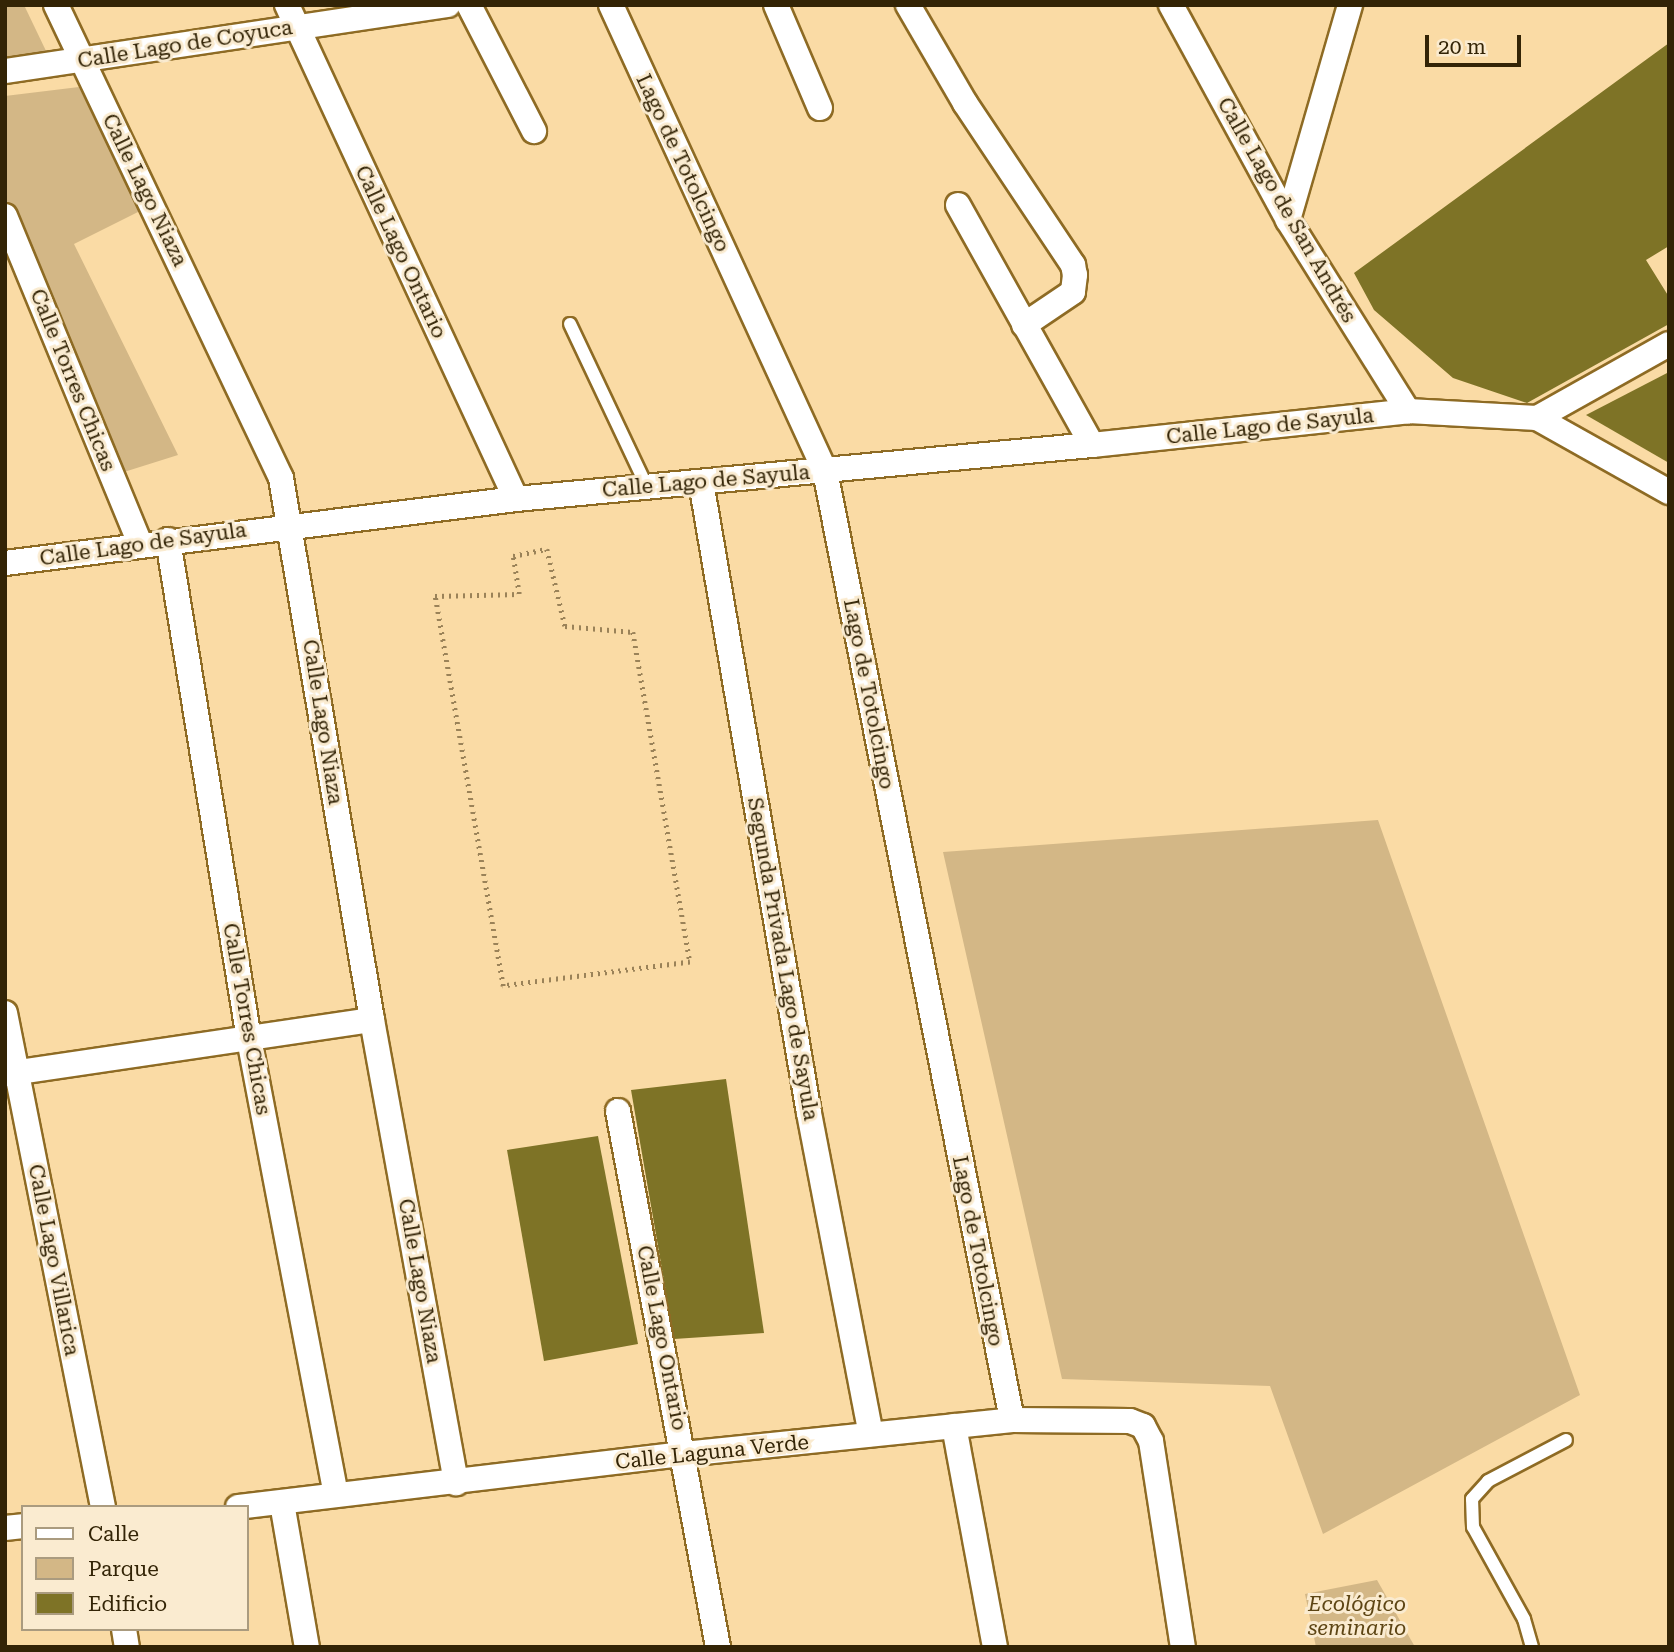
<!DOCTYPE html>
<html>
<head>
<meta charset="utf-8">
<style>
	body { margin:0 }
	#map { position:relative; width:1674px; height:1652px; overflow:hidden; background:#fadba5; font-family:"Roboto Serif",serif }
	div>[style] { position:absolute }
	.green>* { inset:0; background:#d3b786 }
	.building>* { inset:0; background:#7e7326 }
	.path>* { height:4.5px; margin-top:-2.25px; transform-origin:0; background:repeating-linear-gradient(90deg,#9a8258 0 2px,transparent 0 7px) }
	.roads { filter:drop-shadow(2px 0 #8e6b24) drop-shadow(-2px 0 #8e6b24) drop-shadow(0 2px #8e6b24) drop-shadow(0 -2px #8e6b24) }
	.service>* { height:12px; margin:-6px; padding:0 6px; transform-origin:6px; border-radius:6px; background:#fff }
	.minor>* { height:24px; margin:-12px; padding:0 12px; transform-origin:12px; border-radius:12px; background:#fff }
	span { translate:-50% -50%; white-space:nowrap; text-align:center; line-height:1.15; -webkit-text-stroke:6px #faebd0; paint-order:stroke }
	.street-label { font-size:21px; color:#332406 }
	.park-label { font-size:21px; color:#5d4514; font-style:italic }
	.frame { position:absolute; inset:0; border:7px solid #332406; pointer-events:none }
	.legend { position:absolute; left:21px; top:1505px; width:228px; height:126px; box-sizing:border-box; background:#faebd0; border:2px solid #aa9b7f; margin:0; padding:9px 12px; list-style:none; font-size:21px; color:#332406 }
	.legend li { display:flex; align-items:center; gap:14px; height:35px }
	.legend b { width:35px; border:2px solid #aa9b7f }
	.scale { position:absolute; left:1425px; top:35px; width:96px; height:32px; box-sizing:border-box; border:4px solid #332406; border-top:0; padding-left:9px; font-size:21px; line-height:24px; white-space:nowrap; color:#332406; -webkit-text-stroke:5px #faebd0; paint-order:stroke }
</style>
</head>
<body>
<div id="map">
	<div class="green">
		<div style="clip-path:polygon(5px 5px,24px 5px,47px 53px,5px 58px)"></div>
		<div style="clip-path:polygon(79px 87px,140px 211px,74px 244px,178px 455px,124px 472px,5px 208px,5px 96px)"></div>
		<div style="clip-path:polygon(1378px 820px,1580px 1395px,1323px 1534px,1270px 1386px,1062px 1379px,943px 852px)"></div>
		<div style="clip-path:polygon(1377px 1580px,1415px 1647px,1316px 1647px,1305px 1594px)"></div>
	</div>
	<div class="building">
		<div style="clip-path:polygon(1669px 43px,1669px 246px,1646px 260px,1669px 297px,1669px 324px,1527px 403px,1453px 378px,1374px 310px,1354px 273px)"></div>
		<div style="clip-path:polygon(1669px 372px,1669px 463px,1586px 415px)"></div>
		<div style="clip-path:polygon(726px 1079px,764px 1333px,674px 1339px,631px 1090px)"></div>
		<div style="clip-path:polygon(598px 1136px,638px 1344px,544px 1361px,507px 1150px)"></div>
	</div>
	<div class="path">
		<div style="left:547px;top:549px;width:79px;rotate:76.8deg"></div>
		<div style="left:565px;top:626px;width:68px;rotate:5deg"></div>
		<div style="left:633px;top:632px;width:335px;rotate:80.2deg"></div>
		<div style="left:690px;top:962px;width:189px;rotate:172.7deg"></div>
		<div style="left:503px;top:986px;width:396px;rotate:-99.9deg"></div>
		<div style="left:435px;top:596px;width:84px;rotate:-1.4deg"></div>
		<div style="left:519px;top:594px;width:38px;rotate:-99deg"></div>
		<div style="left:513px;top:556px;width:35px;rotate:-12deg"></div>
	</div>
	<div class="roads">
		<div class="service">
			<div style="left:570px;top:324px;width:180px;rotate:64.7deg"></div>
			<div style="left:1532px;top:1647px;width:29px;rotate:-106deg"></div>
			<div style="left:1524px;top:1619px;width:105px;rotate:-119deg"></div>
			<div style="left:1473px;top:1527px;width:28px;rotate:-92deg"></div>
			<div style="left:1472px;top:1499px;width:24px;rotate:-48deg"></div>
			<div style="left:1488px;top:1481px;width:88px;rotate:-27.7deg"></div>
		</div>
		<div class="minor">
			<div style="left:56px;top:5px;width:524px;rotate:64.56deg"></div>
			<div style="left:281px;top:478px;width:550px;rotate:80.47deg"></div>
			<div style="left:372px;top:1020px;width:471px;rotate:79.7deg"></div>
			<div style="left:287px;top:5px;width:544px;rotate:65.13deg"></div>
			<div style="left:469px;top:5px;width:142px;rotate:62.7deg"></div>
			<div style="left:611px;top:5px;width:513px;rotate:65.33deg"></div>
			<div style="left:825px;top:471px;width:967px;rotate:78.85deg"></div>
			<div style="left:776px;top:5px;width:112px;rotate:66.9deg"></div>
			<div style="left:908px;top:5px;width:113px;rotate:59.8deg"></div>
			<div style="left:965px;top:103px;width:195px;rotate:56.3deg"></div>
			<div style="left:1073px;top:265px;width:10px;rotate:79deg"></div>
			<div style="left:1075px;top:275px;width:17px;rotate:97deg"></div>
			<div style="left:1073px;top:292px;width:59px;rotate:146deg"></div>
			<div style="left:1171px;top:5px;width:245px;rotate:61.4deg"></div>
			<div style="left:1288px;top:220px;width:226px;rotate:57.9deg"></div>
			<div style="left:5px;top:71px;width:448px;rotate:-8.5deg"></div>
			<div style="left:958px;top:205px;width:275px;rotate:60.8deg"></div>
			<div style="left:5px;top:216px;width:355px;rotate:67.6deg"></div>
			<div style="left:1288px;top:220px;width:224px;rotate:-73.9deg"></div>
			<div style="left:1537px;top:418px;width:151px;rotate:-29.3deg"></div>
			<div style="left:701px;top:482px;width:640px;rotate:80.29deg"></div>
			<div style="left:809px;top:1113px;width:327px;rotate:79.1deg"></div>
			<div style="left:168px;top:540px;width:506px;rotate:80.78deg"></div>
			<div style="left:249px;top:1039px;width:464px;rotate:79.2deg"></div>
			<div style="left:5px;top:563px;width:515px;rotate:-7.14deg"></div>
			<div style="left:516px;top:499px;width:579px;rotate:-5.36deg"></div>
			<div style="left:1092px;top:445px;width:318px;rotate:-6.1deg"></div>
			<div style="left:1408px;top:411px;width:129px;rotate:3.1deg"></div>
			<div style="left:1537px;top:418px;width:151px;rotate:29.3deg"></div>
			<div style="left:5px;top:1013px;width:504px;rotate:78.78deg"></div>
			<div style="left:5px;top:1074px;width:371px;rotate:-8.4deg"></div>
			<div style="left:618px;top:1111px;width:545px;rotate:79.43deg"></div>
			<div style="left:954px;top:1426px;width:225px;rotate:79.5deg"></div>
			<div style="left:282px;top:1503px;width:146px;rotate:80.2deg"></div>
			<div style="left:238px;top:1507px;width:449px;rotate:-6.8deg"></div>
			<div style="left:684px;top:1454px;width:330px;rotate:-5.9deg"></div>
			<div style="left:1012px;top:1420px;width:118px;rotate:0.5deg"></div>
			<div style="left:1130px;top:1421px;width:14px;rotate:21deg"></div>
			<div style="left:1143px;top:1426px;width:17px;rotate:62deg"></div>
			<div style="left:1151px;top:1441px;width:208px;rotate:81.2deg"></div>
			<div style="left:5px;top:1528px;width:18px;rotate:-6deg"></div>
			<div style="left:124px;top:1629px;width:18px;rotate:81deg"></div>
		</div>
	</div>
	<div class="street-label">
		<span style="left:185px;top:44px;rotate:-9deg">Calle Lago de Coyuca</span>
		<span style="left:683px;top:163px;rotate:65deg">Lago de Totolcingo</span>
		<span style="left:145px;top:190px;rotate:64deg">Calle Lago Niaza</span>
		<span style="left:1287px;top:210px;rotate:60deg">Calle Lago de San Andrés</span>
		<span style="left:401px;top:252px;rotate:65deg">Calle Lago Ontario</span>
		<span style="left:73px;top:380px;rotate:68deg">Calle Torres Chicas</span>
		<span style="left:1270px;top:426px;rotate:-6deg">Calle Lago de Sayula</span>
		<span style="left:706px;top:481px;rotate:-5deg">Calle Lago de Sayula</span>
		<span style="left:143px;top:544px;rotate:-8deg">Calle Lago de Sayula</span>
		<span style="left:869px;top:694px;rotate:79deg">Lago de Totolcingo</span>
		<span style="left:323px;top:722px;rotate:81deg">Calle Lago Niaza</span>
		<span style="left:783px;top:959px;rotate:80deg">Segunda Privada Lago de Sayula</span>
		<span style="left:247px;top:1019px;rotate:80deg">Calle Torres Chicas</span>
		<span style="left:978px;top:1251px;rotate:79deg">Lago de Totolcingo</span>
		<span style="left:54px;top:1260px;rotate:79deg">Calle Lago Villarica</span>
		<span style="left:420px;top:1281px;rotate:80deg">Calle Lago Niaza</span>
		<span style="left:662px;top:1338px;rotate:79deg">Calle Lago Ontario</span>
		<span style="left:712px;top:1452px;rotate:-6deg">Calle Laguna Verde</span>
	</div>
	<div class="park-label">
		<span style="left:1357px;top:1616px">Ecológico<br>seminario</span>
	</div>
	<div class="frame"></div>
	<ul class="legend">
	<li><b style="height:9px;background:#fff"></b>Calle</li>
	<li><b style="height:19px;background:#d3b786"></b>Parque</li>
	<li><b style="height:19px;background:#7e7326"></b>Edificio</li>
	</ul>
	<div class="scale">20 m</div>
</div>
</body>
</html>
